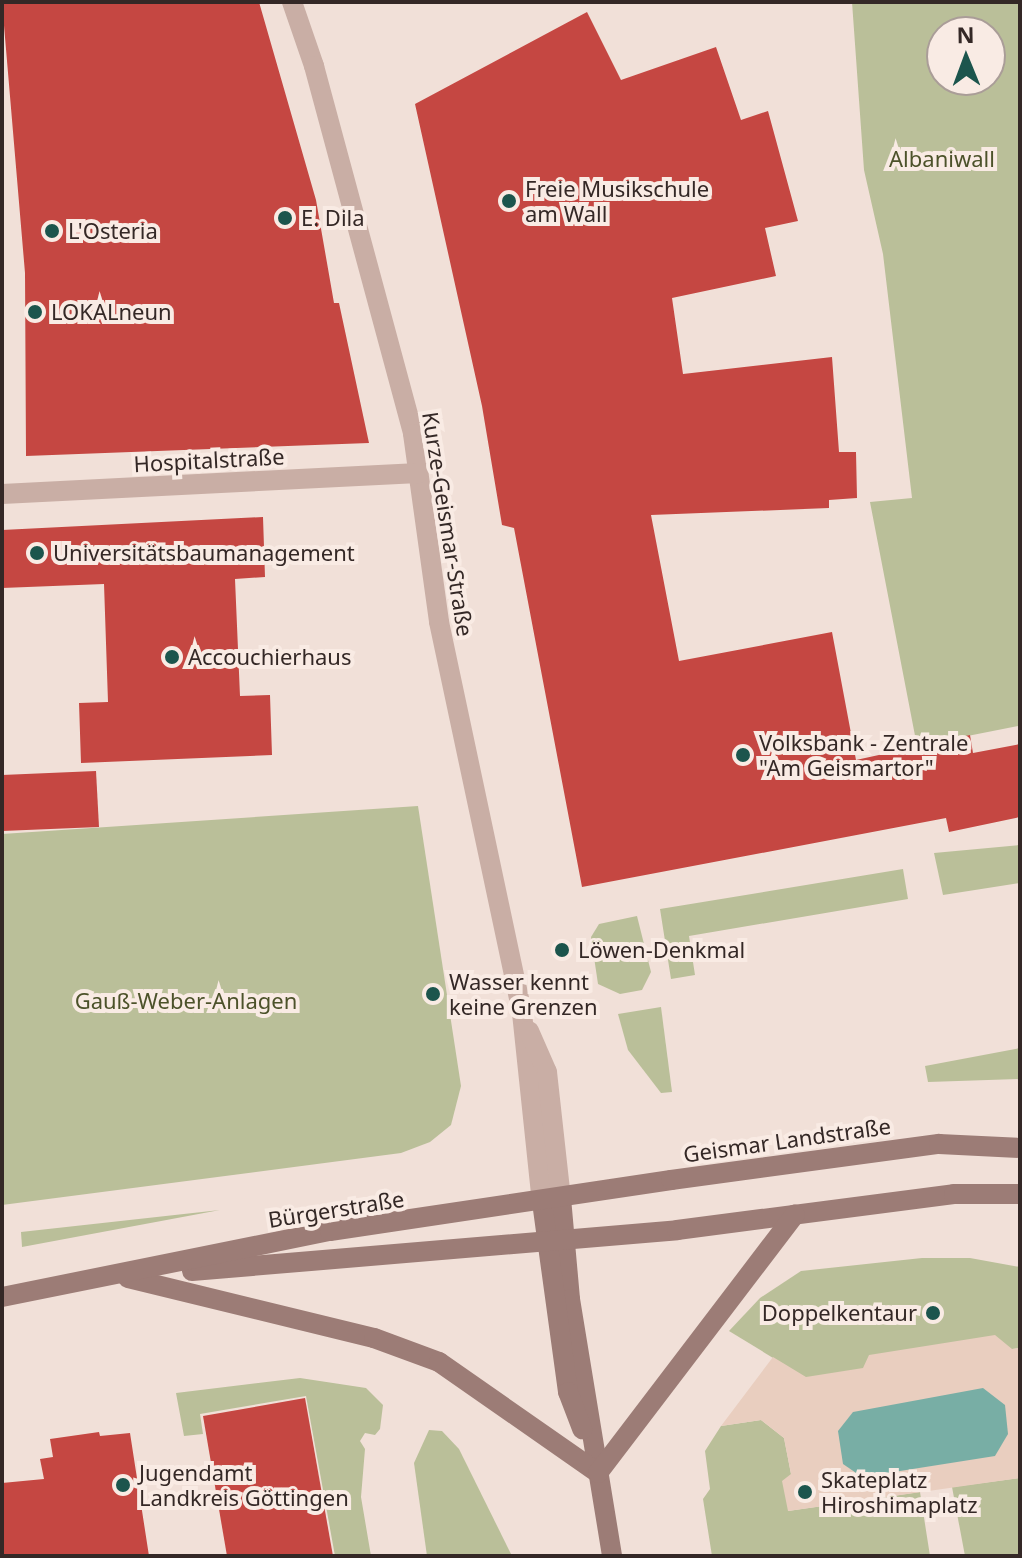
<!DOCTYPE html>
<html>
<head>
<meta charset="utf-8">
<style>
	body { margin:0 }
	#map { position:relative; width:1022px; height:1558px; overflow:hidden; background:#f1e0d8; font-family:"Noto Sans",sans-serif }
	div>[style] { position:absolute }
	.green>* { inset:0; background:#babf99 }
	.plaza>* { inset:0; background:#e9cebf }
	.water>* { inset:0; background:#78aea5 }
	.building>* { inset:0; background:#c54742 }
	.pedestrian>* { height:20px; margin:-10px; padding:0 10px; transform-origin:10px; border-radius:10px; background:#c9aea5 }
	.minor>* { height:20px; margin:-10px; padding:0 10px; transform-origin:10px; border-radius:10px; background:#c9aea5 }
	.secondary>* { height:20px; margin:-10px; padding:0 10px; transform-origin:10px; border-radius:10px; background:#9c7c76 }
	.dots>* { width:22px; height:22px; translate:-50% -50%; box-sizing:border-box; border:4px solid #f9ebe4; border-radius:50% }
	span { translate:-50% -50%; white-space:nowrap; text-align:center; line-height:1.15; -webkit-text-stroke:8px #f9ebe4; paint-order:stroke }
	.park-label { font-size:22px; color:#4c522a }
	.poi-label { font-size:22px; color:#342826 }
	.left { translate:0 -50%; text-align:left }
	.right { translate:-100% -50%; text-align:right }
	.street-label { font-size:22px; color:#342826 }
	.frame { position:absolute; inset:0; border:4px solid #342826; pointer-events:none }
	.north { position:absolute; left:926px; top:16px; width:80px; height:80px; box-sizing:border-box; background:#f9ebe4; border:2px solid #aa9d98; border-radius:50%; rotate:359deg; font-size:22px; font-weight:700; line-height:32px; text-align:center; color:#342826 }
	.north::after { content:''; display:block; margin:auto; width:28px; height:36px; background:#1c554d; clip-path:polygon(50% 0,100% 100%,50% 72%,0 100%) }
</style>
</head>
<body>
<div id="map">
	<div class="green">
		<div style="clip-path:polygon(evenodd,852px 2px,1020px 2px,1018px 726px,917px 746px,870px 502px,912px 498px,883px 254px,864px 170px,852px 2px,942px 32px,990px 32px,990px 80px,942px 80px,942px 32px)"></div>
		<div style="clip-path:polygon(418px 806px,461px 1086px,451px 1125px,430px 1142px,401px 1153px,2px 1205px,2px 834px)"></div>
		<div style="clip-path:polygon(1020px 845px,1020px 883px,943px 895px,934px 853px)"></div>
		<div style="clip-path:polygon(903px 869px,908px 899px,689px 936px,695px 975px,671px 979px,660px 909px)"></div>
		<div style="clip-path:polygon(637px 916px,651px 972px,642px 990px,620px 994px,598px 984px,591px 937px,599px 924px)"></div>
		<div style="clip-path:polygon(661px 1007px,672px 1092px,661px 1093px,628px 1050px,618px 1014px)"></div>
		<div style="clip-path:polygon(1020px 1048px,1020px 1079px,928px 1082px,925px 1066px)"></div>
		<div style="clip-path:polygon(220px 1210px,22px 1247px,21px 1232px)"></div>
		<div style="clip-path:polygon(922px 1258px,970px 1258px,1020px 1267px,1020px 1348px,806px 1378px,729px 1331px,760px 1298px,801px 1271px)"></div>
		<div style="clip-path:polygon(300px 1378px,366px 1388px,383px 1405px,380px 1429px,375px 1435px,365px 1433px,360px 1441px,365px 1449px,361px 1497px,371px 1556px,335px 1556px,306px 1396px,200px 1414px,203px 1434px,184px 1436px,176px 1393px)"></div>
		<div style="clip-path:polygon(761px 1420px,784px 1438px,791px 1474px,788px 1511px,920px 1492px,930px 1556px,712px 1556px,703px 1499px,710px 1489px,705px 1451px,721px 1426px)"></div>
		<div style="clip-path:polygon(429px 1430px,442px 1431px,459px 1449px,512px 1556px,427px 1556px,414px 1463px)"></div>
		<div style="clip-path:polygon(1020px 1478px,1020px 1556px,965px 1556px,952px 1487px)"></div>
	</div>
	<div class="plaza">
		<div style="clip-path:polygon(995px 1335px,1012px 1349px,1020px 1348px,1020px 1478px,788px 1511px,782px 1481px,791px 1474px,784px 1438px,761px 1420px,721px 1426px,773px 1357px,806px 1377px,863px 1368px,869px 1355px)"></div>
	</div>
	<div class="water">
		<div style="clip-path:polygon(983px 1388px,1005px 1405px,1008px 1434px,995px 1456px,862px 1477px,843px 1464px,838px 1431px,853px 1412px)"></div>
	</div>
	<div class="building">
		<div style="clip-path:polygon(2px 2px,259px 2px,316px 200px,334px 303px,339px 303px,369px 443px,26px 456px,25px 273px)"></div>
		<div style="clip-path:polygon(587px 12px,621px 80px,716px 47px,741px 120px,768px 111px,798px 221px,765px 228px,776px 276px,672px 298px,683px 374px,832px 357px,839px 452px,856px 452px,857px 498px,829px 500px,829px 508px,651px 515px,679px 661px,832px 632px,856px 760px,970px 735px,973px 753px,1020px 744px,1020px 817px,949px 832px,946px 818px,582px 887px,514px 528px,502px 525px,482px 406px,415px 104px)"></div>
		<div style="clip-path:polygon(263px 517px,265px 577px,235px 579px,240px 696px,270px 695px,272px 755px,81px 763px,79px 703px,108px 702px,104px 584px,2px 588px,2px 530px)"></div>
		<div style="clip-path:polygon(96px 771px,99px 827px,2px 831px,2px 775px)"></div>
		<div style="clip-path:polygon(305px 1398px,333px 1556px,227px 1556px,203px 1416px)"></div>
		<div style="clip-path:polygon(99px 1432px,100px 1436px,130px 1433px,149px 1556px,2px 1556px,2px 1483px,44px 1479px,40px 1459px,53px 1457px,50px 1439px)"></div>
	</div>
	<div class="pedestrian">
		<div style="left:292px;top:2px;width:68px;rotate:71deg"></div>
	</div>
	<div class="minor">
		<div style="left:314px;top:66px;width:381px;rotate:74.9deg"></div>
		<div style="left:413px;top:434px;width:190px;rotate:82.1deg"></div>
		<div style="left:439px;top:622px;width:400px;rotate:78deg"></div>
		<div style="left:522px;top:1013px;width:190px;rotate:84deg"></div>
		<div style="left:2px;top:494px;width:417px;rotate:-2.9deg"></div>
		<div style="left:529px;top:1031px;width:45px;rotate:66.3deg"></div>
		<div style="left:547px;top:1072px;width:127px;rotate:83.7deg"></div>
	</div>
	<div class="secondary">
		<div style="left:561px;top:1198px;width:101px;rotate:84.9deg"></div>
		<div style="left:570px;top:1299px;width:260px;rotate:80.7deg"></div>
		<div style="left:542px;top:1202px;width:192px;rotate:82.2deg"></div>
		<div style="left:568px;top:1392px;width:40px;rotate:69deg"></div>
		<div style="left:192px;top:1271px;width:487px;rotate:-4.8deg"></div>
		<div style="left:677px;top:1230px;width:279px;rotate:-7.4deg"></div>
		<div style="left:954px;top:1194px;width:66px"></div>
		<div style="left:128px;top:1278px;width:253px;rotate:13.7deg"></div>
		<div style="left:374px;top:1338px;width:69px;rotate:20.3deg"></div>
		<div style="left:439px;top:1362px;width:194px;rotate:34.9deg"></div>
		<div style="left:2px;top:1297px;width:335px;rotate:-11.4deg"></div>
		<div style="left:330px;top:1231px;width:345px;rotate:-8.5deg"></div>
		<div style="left:671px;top:1180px;width:270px;rotate:-7.7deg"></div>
		<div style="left:939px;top:1144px;width:81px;rotate:2.8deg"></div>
		<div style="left:598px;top:1473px;width:325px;rotate:-52.7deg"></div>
	</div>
	<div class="dots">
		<div style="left:509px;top:201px;background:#1c554d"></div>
		<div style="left:285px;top:218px;background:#1c554d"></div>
		<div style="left:52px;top:231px;background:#1c554d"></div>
		<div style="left:35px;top:312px;background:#1c554d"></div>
		<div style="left:37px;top:553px;background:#1c554d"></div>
		<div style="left:172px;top:657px;background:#1c554d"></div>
		<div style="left:743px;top:755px;background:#1c554d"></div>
		<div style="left:562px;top:950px;background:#1c554d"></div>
		<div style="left:433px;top:994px;background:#1c554d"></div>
		<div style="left:933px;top:1313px;background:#1c554d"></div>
		<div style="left:123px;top:1485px;background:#1c554d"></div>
		<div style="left:805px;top:1492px;background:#1c554d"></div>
	</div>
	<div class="park-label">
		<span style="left:942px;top:159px">Albaniwall</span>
		<span style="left:186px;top:1001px">Gauß-Weber-Anlagen</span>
	</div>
	<div class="poi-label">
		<span class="left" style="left:525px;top:201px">Freie Musikschule<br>am Wall</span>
		<span class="left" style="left:301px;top:218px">E. Dila</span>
		<span class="left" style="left:68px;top:231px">L'Osteria</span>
		<span class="left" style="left:51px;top:312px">LOKALneun</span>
		<span class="left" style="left:53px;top:553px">Universitätsbaumanagement</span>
		<span class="left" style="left:188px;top:657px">Accouchierhaus</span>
		<span class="left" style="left:759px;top:755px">Volksbank - Zentrale<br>"Am Geismartor"</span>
		<span class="left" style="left:578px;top:950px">Löwen-Denkmal</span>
		<span class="left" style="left:449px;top:994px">Wasser kennt<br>keine Grenzen</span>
		<span class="right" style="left:917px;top:1313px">Doppelkentaur</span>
		<span class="left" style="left:139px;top:1485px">Jugendamt<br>Landkreis Göttingen</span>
		<span class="left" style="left:821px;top:1492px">Skateplatz<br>Hiroshimaplatz</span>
	</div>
	<div class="street-label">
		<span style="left:209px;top:460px;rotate:-3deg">Hospitalstraße</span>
		<span style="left:448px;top:524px;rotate:81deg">Kurze-Geismar-Straße</span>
		<span style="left:787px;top:1140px;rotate:-8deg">Geismar Landstraße</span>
		<span style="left:336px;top:1209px;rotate:-9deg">Bürgerstraße</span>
	</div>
	<div class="frame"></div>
	<div class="north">N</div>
</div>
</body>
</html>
